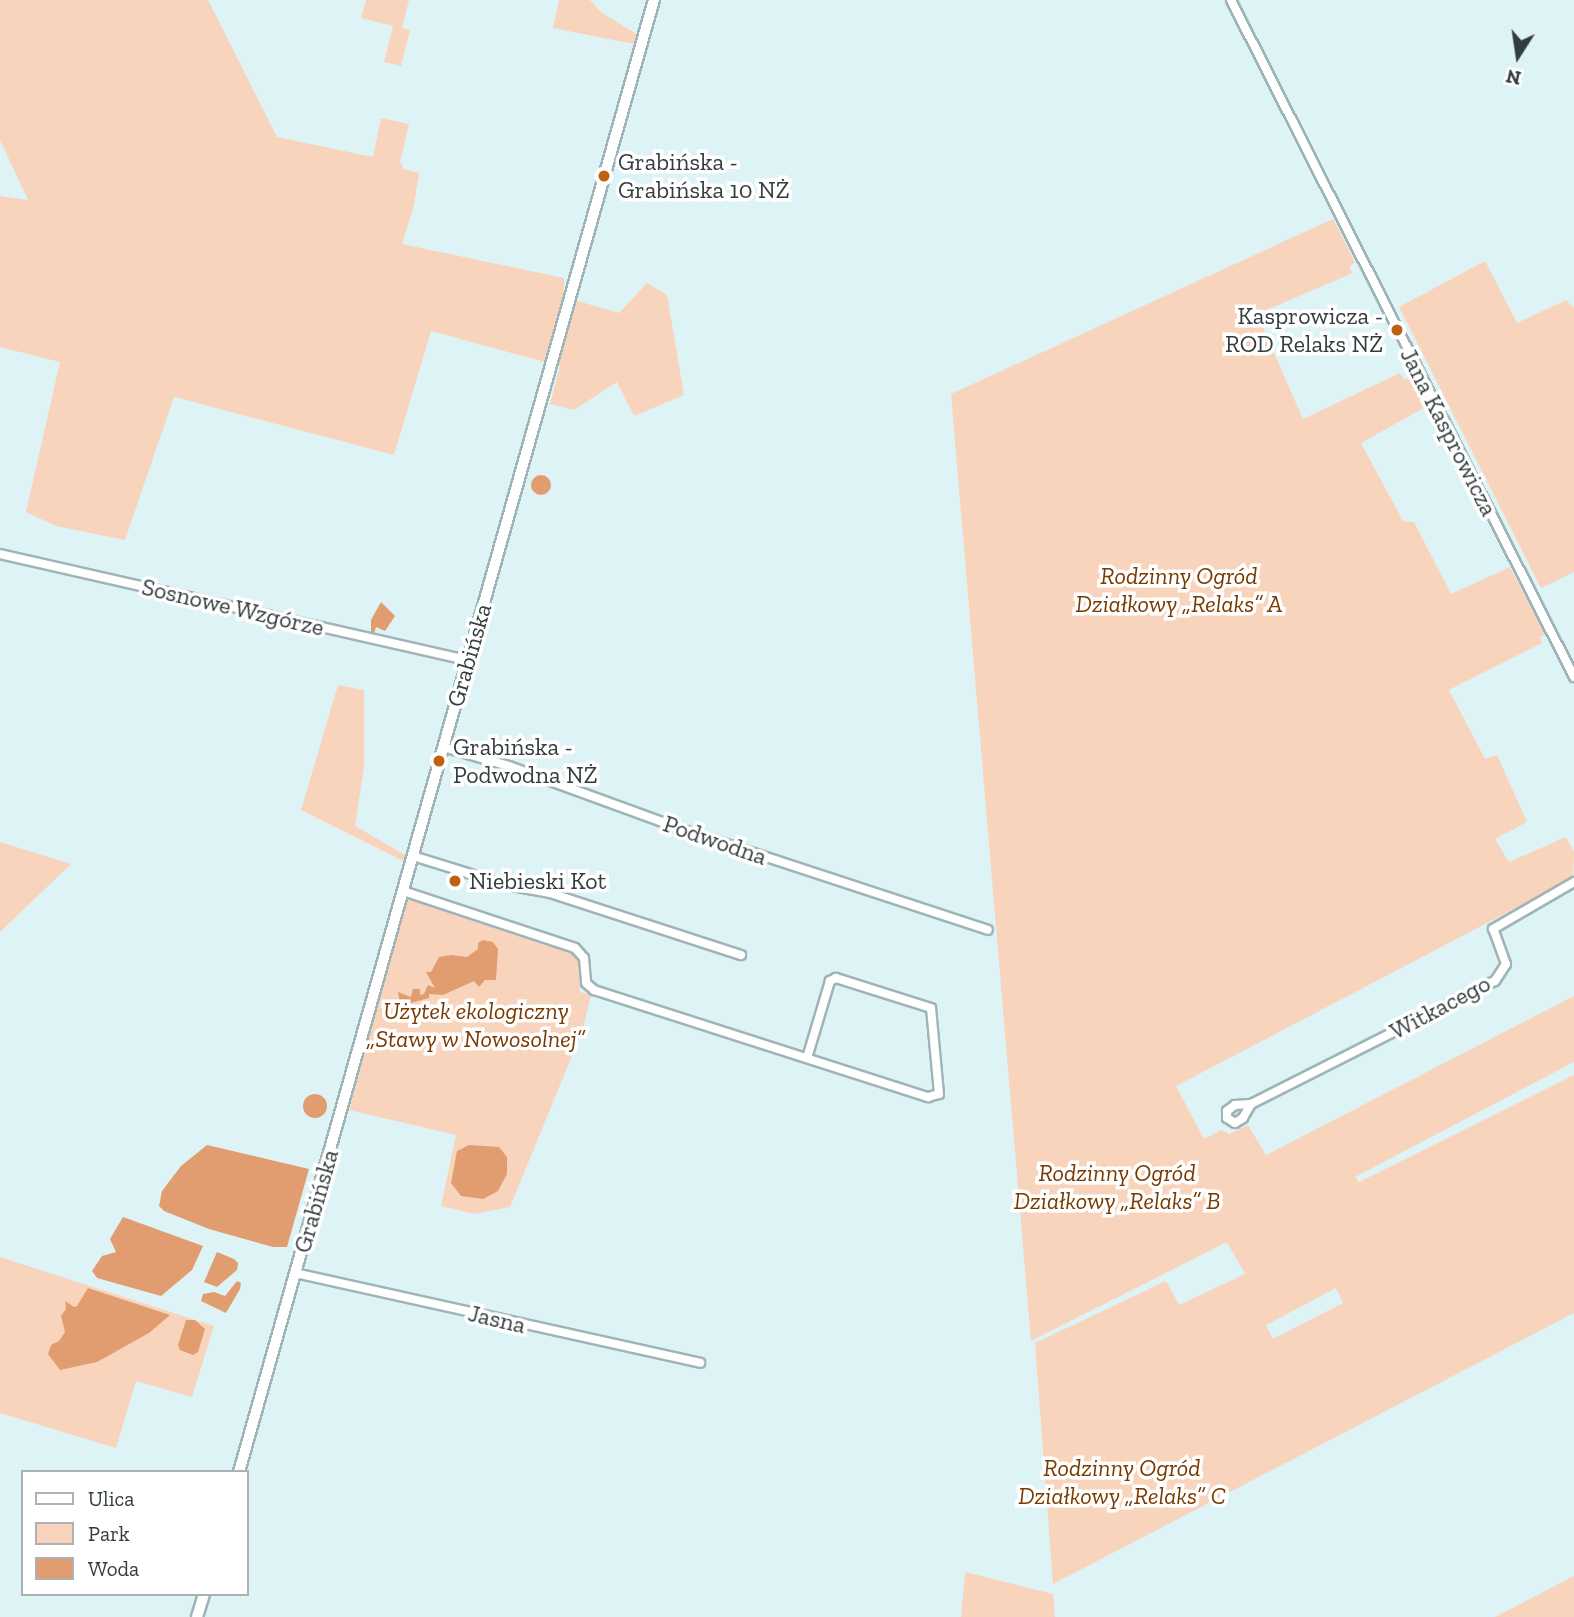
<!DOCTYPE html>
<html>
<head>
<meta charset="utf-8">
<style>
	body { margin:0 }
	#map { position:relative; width:1574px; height:1617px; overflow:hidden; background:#def3f6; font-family:"Zilla Slab",serif }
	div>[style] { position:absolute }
	.green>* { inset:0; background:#f8d4bd }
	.water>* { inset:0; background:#e19d70 }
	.round { border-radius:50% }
	.roads { filter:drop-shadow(2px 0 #9fb4b6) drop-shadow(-2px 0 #9fb4b6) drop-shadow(0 2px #9fb4b6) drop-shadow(0 -2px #9fb4b6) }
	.minor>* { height:8px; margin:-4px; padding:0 4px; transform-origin:4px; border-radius:4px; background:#fff }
	.tertiary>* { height:10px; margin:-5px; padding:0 5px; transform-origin:5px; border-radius:5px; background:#fff }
	.dots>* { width:19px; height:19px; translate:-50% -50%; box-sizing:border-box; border:4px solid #fff; border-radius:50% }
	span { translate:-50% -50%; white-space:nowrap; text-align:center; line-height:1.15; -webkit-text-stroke:7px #fff; paint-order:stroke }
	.poi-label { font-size:24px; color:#343d3e }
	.left { translate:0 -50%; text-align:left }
	.right { translate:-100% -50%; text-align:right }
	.street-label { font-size:24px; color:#343d3e }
	.park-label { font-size:24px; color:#783a01; font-style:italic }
	.legend { position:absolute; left:21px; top:1470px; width:228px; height:126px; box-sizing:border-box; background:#fff; border:2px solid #aeb1b2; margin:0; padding:9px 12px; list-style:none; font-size:21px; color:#343d3e }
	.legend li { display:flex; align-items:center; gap:14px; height:35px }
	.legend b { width:35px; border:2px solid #aeb1b2 }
	.north { position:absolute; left:1483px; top:21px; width:70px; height:70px; -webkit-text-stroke:5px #fff; paint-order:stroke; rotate:192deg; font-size:19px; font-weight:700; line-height:28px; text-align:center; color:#343d3e }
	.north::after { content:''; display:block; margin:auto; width:24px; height:32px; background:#343d3e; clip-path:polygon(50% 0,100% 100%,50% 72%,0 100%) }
</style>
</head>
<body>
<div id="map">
	<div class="green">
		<div style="clip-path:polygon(0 0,208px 0,277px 137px,373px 157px,381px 118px,409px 124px,400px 162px,404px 169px,419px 173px,414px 205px,402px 244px,564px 278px,564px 297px,619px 313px,647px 283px,667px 295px,684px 395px,634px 416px,617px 382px,574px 410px,550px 404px,560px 366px,431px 331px,394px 455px,174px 397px,125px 540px,56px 526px,26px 512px,60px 362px,0 347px,0 196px,28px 200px,0 140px)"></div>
		<div style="clip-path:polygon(366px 0,409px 0,402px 28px,410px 30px,401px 66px,384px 62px,393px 26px,361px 18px)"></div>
		<div style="clip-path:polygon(559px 0,590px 0,602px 13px,637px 34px,634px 44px,553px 28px)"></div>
		<div style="clip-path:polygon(evenodd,1333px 219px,1355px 262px,1349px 267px,1353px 273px,1257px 314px,1303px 419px,1400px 373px,1404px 380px,1414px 376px,1429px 405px,1361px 443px,1403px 521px,1414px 522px,1451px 594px,1510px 567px,1545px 634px,1540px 637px,1542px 643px,1449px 690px,1485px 759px,1497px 755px,1527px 822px,1495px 839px,1509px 862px,1566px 837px,1574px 852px,1573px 878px,1176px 1086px,1204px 1139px,1221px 1130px,1229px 1134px,1248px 1125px,1266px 1155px,1574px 996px,1574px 1062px,1355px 1177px,1359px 1182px,1574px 1075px,1574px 1313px,1053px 1584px,1035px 1343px,1166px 1281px,1179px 1305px,1245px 1274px,1227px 1242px,1031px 1341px,951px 394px,1333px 219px,1336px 1288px,1343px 1303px,1273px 1339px,1266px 1325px,1336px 1288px)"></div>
		<div style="clip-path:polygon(1485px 261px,1517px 323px,1566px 300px,1574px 308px,1574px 572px,1541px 588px,1399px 307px)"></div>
		<div style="clip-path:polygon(338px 685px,364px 690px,364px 767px,355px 826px,407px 856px,405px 862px,301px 810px)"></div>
		<div style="clip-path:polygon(0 842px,71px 864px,0 932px)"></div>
		<div style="clip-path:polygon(408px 897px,570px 950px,579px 960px,580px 992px,591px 995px,583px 1029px,510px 1207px,474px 1214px,441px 1206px,456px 1135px,349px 1110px)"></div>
		<div style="clip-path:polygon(0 1257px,214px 1326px,192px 1397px,136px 1381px,116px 1448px,0 1413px)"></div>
		<div style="clip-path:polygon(965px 1572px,1053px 1594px,1055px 1617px,961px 1617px)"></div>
		<div style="clip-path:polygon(1574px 1576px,1574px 1617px,1495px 1617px)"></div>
	</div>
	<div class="water">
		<div class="round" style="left:531px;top:475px;width:20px;height:20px"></div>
		<div style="clip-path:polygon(381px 602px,395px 616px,385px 631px,376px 627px,374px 634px,371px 633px,371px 620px)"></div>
		<div style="clip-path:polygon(483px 940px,493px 942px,498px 949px,496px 980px,485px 980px,479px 987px,474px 981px,443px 995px,429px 994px,429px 998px,407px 1004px,409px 1008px,406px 1011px,400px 1004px,398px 992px,411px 997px,413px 989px,420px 989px,420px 995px,424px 994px,428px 985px,435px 988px,426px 972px,431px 972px,439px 957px,451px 955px,467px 957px,478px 949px,478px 943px)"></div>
		<div class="round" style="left:303px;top:1094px;width:24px;height:24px"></div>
		<div style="clip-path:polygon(207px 1145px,309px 1169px,287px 1247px,273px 1247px,209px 1229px,164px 1211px,159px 1206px,162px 1191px,181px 1166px)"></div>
		<div style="clip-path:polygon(469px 1145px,499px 1147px,507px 1157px,507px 1174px,498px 1191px,483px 1199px,461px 1196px,451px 1183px,457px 1151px)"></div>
		<div style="clip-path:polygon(123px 1217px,203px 1246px,192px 1270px,161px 1296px,97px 1278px,92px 1271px,102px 1256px,116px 1252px,110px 1239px)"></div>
		<div style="clip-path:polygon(217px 1252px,234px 1259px,238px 1263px,237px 1270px,217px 1287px,204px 1282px)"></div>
		<div style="clip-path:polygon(237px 1281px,241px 1283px,240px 1289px,226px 1313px,201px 1301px,203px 1294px,214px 1292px,225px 1296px)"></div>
		<div style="clip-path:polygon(88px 1288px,170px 1315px,149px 1333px,97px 1362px,60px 1370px,48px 1354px,51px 1345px,59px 1341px,65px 1332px,61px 1316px,66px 1309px,65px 1301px,74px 1307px,77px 1306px)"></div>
		<div style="clip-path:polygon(186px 1320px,195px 1320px,205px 1329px,198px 1352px,193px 1355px,180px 1350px,178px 1345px)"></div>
	</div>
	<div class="roads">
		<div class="minor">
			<div style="left:1231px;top:0;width:759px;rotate:63.13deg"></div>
			<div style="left:0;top:554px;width:479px;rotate:12.8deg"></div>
			<div style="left:443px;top:747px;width:69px;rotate:16.1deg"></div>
			<div style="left:509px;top:766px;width:180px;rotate:20.1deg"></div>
			<div style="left:678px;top:828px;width:326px;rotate:18.2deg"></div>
			<div style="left:413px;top:856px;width:97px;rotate:17.3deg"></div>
			<div style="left:506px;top:885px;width:45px;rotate:10.3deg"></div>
			<div style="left:550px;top:893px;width:201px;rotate:18deg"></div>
			<div style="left:403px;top:891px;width:181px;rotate:18.3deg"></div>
			<div style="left:575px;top:948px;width:13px;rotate:48deg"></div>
			<div style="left:584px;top:958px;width:25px;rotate:85deg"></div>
			<div style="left:586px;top:983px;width:11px;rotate:41deg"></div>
			<div style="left:594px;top:990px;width:351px;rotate:17.8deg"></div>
			<div style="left:928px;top:1097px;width:11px;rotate:-15deg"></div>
			<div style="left:939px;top:1094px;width:86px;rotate:-95.3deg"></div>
			<div style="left:931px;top:1008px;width:100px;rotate:-162.5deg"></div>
			<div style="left:836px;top:978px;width:7px;rotate:153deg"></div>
			<div style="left:830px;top:981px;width:80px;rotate:106.6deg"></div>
			<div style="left:1251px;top:1104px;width:16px;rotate:120deg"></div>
			<div style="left:1243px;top:1118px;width:9px;rotate:148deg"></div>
			<div style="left:1235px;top:1123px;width:9px;rotate:-148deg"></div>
			<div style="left:1227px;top:1118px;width:7px;rotate:-90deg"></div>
			<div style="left:1227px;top:1111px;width:10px;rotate:-37deg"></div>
			<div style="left:1235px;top:1105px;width:16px;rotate:-4deg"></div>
			<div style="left:1251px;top:1104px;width:273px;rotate:-26.8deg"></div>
			<div style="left:1495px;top:981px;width:20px;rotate:-57deg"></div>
			<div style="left:1506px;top:964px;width:37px;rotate:-110deg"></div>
			<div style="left:1493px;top:929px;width:94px;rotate:-30.1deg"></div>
			<div style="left:295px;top:1273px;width:415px;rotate:12.5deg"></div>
		</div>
		<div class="tertiary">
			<div style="left:239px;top:1472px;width:1529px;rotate:-74.26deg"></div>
			<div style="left:197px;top:1617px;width:24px;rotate:-73deg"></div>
		</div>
	</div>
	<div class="dots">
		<div style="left:604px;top:176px;background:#be6210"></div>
		<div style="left:1397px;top:330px;background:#be6210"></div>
		<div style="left:439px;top:761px;background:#be6210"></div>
		<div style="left:455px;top:881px;background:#be6210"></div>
	</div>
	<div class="poi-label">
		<span class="left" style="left:618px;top:176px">Grabińska -<br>Grabińska 10 NŻ</span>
		<span class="right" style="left:1383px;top:330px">Kasprowicza -<br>ROD Relaks NŻ</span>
		<span class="left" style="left:453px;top:761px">Grabińska -<br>Podwodna NŻ</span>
		<span class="left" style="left:469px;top:881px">Niebieski Kot</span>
	</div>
	<div class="street-label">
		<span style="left:1449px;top:432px;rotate:63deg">Jana Kasprowicza</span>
		<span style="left:233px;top:607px;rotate:13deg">Sosnowe Wzgórze</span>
		<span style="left:469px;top:655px;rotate:-74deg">Grabińska</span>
		<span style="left:715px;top:840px;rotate:19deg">Podwodna</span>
		<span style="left:1440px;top:1007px;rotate:-28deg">Witkacego</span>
		<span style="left:316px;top:1201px;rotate:-74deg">Grabińska</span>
		<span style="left:497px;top:1319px;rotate:13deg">Jasna</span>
	</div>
	<div class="park-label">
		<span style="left:1179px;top:590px">Rodzinny Ogród<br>Działkowy „Relaks” A</span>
		<span style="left:476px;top:1025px">Użytek ekologiczny<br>„Stawy w Nowosolnej”</span>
		<span style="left:1117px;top:1187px">Rodzinny Ogród<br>Działkowy „Relaks” B</span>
		<span style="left:1122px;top:1482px">Rodzinny Ogród<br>Działkowy „Relaks” C</span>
	</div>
	<ul class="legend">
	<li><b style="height:9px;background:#fff"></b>Ulica</li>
	<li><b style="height:19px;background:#f8d4bd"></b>Park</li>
	<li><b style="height:19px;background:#e19d70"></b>Woda</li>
	</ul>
	<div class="north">N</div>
</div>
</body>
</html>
